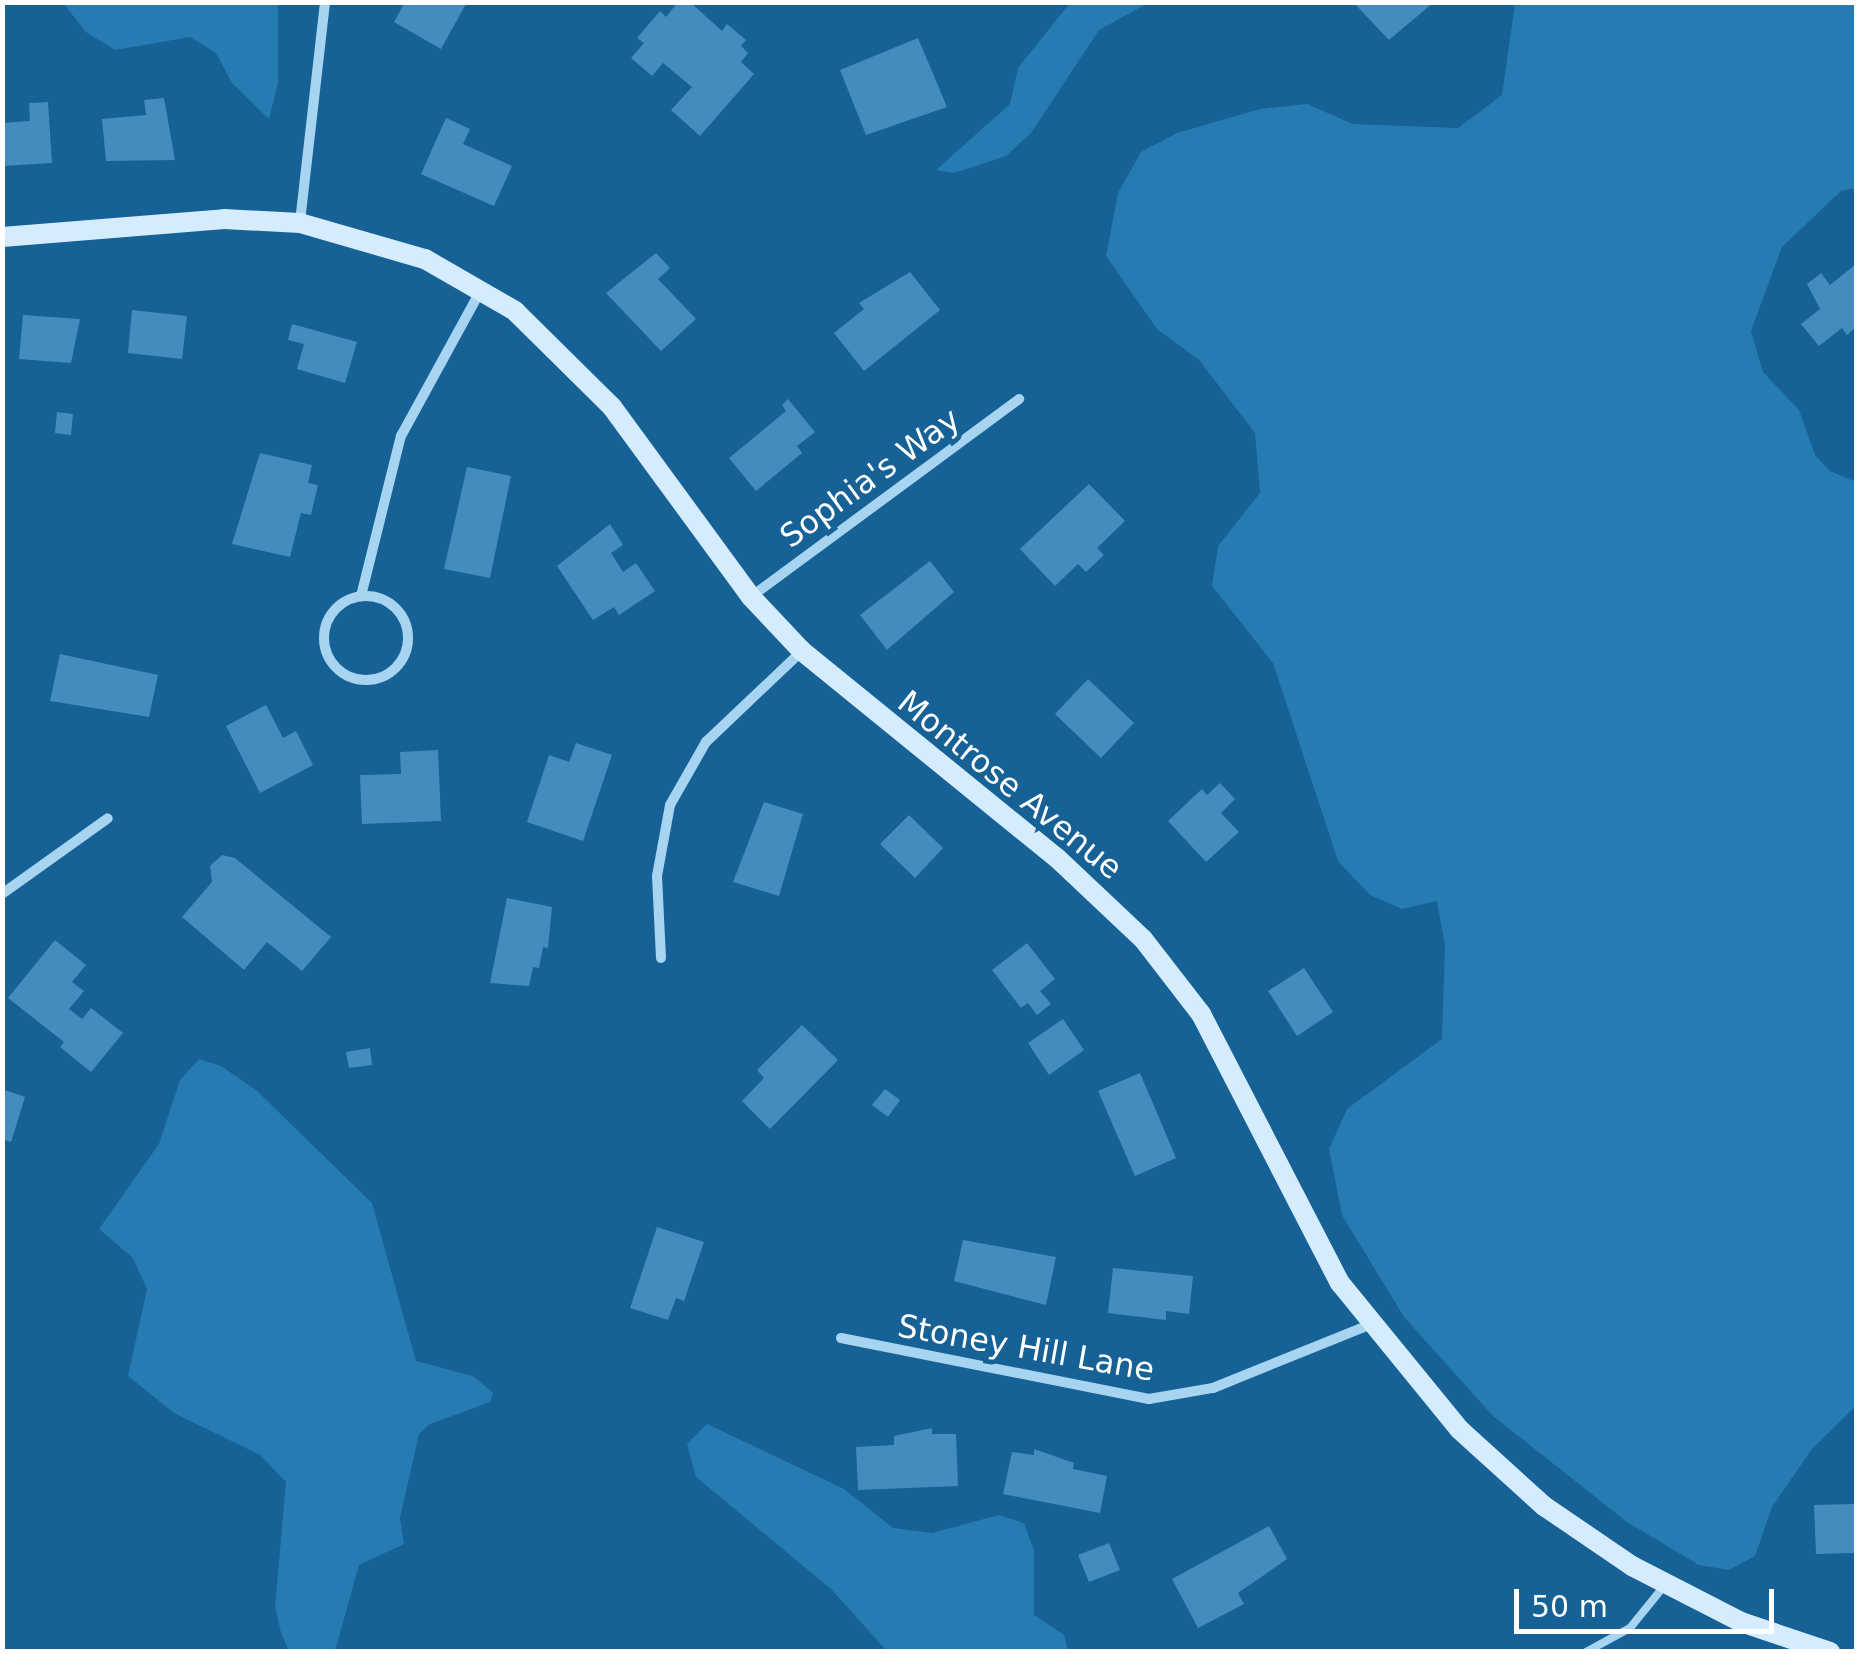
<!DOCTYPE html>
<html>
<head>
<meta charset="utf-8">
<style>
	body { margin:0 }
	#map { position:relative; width:1859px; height:1654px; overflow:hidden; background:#166195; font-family:"DejaVu Sans",sans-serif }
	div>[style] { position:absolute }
	.green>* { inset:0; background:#257bb2 }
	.building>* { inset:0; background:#438dbe }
	.lane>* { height:8px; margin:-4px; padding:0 4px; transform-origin:4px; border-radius:4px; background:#a7d4f1 }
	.street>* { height:10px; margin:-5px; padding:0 5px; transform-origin:5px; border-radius:5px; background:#a7d4f1 }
	.street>.ring { margin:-5px; padding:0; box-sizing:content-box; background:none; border:10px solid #a7d4f1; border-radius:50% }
	.secondary>* { height:20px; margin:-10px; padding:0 10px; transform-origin:10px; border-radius:10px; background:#d5ecfc }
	span { translate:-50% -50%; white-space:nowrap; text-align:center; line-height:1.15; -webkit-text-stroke:10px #166195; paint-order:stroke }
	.street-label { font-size:32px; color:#fff }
	.frame { position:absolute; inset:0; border:5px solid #fff; pointer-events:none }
	.scale { position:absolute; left:1514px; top:1589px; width:260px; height:45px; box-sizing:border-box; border:5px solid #fff; border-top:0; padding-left:12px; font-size:30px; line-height:35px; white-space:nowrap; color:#fff; -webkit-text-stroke:8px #166195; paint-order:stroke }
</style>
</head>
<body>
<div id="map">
	<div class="green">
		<div style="clip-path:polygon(63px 3px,278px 3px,278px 83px,269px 119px,232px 83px,216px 53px,190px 37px,115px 50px,86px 32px)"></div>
		<div style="clip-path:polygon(1070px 3px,1148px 3px,1099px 30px,1031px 133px,1006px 156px,954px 173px,936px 170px,1010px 104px,1018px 68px)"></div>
		<div style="clip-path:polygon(1515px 3px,1856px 3px,1856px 188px,1841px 191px,1782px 247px,1751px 331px,1763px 372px,1799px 410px,1815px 455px,1830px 471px,1856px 482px,1856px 1406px,1812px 1449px,1772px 1507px,1755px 1556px,1729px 1570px,1699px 1565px,1627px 1522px,1493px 1416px,1404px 1317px,1342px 1215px,1329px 1149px,1347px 1109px,1442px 1039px,1445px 945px,1437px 901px,1402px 909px,1370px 895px,1338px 861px,1273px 663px,1212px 586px,1218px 546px,1260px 493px,1255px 433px,1199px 360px,1157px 329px,1106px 256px,1118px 193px,1141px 152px,1177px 133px,1260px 109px,1307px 104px,1353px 124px,1458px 128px,1502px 95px)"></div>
		<div style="clip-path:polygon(199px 1059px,221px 1066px,256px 1090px,372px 1203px,416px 1361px,473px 1376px,493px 1393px,490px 1402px,430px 1424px,419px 1434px,400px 1518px,404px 1544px,359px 1565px,335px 1651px,289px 1651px,281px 1633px,275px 1607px,286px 1482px,260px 1455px,174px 1413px,128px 1376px,147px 1289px,133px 1258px,99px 1229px,159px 1144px,180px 1080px)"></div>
		<div style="clip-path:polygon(707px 1424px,844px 1489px,893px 1528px,932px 1533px,999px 1515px,1024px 1523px,1034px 1550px,1034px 1615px,1064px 1635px,1068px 1651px,887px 1651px,831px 1589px,696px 1477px,687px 1444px)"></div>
	</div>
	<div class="building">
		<div style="clip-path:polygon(405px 2px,467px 2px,441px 49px,394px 22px)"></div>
		<div style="clip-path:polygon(678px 2px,690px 2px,722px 31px,727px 24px,746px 40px,741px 46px,748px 53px,741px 62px,754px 74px,700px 136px,671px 110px,692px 87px,663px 63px,652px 76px,631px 58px,644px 43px,637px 38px,660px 11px,666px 17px)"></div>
		<div style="clip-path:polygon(1353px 2px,1434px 2px,1389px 40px)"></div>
		<div style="clip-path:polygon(918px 38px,947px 107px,866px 135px,840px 70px)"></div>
		<div style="clip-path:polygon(164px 98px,175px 160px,106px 161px,102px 119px,146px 115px,144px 100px)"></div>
		<div style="clip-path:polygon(48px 102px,52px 163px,2px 166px,2px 123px,30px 121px,29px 103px)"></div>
		<div style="clip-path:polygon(446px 118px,470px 129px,463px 144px,512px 166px,494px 206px,421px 174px)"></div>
		<div style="clip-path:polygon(656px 253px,670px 268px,658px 279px,696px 319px,661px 351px,606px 293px)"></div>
		<div style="clip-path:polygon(1856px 264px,1856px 327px,1847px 335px,1842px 328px,1819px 346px,1801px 324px,1820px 309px,1807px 284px,1821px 273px,1830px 285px)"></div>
		<div style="clip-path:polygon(910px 272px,940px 310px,864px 371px,834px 333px,864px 309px,859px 303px)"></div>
		<div style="clip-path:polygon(132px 310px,187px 316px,182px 359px,128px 353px)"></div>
		<div style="clip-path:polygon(23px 315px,80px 319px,71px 363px,19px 359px)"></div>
		<div style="clip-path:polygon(292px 324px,357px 342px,345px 383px,297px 369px,304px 344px,288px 340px)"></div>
		<div style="clip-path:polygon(788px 399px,815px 432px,797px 446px,802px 453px,756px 491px,729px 458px,786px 411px,782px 405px)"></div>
		<div style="clip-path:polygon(57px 412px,73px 414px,71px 435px,55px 433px)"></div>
		<div style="clip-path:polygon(260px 453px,312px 465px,308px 483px,318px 485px,311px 515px,301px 513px,290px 557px,232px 544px)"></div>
		<div style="clip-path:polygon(467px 467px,511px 476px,490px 578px,444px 569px)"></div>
		<div style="clip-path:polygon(1089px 484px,1125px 521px,1097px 548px,1104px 555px,1086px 572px,1078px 564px,1055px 586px,1020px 549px)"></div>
		<div style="clip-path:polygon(610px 524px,623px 545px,611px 553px,623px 572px,636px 563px,655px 591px,619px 615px,614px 607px,593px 620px,557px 566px)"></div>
		<div style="clip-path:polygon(930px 561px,954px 592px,887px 650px,860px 615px)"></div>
		<div style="clip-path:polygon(60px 654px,158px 675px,149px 717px,50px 701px)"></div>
		<div style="clip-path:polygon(1088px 679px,1134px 723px,1101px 758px,1055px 714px)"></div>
		<div style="clip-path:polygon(266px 705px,283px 738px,296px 731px,313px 765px,260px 793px,226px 726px)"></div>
		<div style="clip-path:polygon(576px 743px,612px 755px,583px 841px,527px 822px,549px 755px,569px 762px)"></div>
		<div style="clip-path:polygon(438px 750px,441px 821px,362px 824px,360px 775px,401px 774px,400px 752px)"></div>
		<div style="clip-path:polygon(1220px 783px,1235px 799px,1221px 813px,1239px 832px,1206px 862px,1168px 821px,1202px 789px,1207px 795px)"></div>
		<div style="clip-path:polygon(764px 802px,803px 814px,779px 896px,733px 882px)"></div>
		<div style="clip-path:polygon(909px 815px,943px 848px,915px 878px,880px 844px)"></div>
		<div style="clip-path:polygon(222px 855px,235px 858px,331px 937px,302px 971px,267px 942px,244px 970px,182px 917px,212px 882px,210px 866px)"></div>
		<div style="clip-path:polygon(507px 898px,552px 907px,548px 948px,543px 947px,539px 968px,533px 967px,529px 986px,490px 983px)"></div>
		<div style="clip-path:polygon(55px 940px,86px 965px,72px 982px,84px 991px,69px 1009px,82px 1019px,91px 1008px,123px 1033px,91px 1072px,60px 1047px,64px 1042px,8px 998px)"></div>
		<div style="clip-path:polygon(1027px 943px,1055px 979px,1040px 991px,1051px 1004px,1037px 1015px,1028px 1003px,1021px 1008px,992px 970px)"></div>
		<div style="clip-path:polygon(1304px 968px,1333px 1012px,1297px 1036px,1268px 991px)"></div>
		<div style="clip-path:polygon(1063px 1019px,1084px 1050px,1049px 1075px,1028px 1043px)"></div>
		<div style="clip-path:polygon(802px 1025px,838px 1060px,770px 1129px,742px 1101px,764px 1078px,757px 1070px)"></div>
		<div style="clip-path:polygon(370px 1048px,372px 1065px,349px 1068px,346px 1052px)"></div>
		<div style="clip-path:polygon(1140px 1073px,1176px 1158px,1135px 1176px,1098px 1091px)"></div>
		<div style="clip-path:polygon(2px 1089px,25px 1097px,11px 1142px,2px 1139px)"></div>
		<div style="clip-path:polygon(885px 1089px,900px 1100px,888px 1117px,872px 1105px)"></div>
		<div style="clip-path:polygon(657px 1227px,704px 1242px,684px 1301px,676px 1298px,668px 1320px,630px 1308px)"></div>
		<div style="clip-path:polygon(963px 1240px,1056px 1257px,1046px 1305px,954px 1281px)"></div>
		<div style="clip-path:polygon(1113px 1268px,1193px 1276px,1189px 1314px,1166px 1311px,1166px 1320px,1108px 1313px)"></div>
		<div style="clip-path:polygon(932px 1428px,932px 1434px,956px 1434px,958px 1486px,858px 1490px,856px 1447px,894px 1445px,894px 1436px)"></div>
		<div style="clip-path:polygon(1034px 1449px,1074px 1463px,1073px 1469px,1107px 1476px,1100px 1513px,1003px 1494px,1012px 1452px,1034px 1455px)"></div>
		<div style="clip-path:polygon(1856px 1504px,1856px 1553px,1816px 1554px,1814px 1505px)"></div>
		<div style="clip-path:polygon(1269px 1526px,1287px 1559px,1238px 1593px,1244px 1604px,1198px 1628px,1172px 1579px)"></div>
		<div style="clip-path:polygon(1109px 1543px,1120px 1570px,1089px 1582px,1078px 1555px)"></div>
	</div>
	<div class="lane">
		<div style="left:1586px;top:1652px;width:50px;rotate:-28.6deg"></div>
		<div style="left:1630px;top:1628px;width:55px;rotate:-50.9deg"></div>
	</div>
	<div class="street">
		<div style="left:300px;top:222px;width:221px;rotate:-83.5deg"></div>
		<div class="ring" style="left:324px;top:596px;width:74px;height:74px"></div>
		<div style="left:361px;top:596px;width:165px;rotate:-76deg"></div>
		<div style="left:401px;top:436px;width:166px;rotate:-61.3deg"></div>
		<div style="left:752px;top:596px;width:332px;rotate:-36.4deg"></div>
		<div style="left:2px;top:894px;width:130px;rotate:-35.6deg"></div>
		<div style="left:661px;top:958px;width:82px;rotate:-92.8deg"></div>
		<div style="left:657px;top:876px;width:72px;rotate:-79.6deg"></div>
		<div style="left:670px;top:805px;width:73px;rotate:-60.3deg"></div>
		<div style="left:706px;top:742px;width:132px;rotate:-43.5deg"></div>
		<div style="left:841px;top:1338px;width:314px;rotate:11.2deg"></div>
		<div style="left:1149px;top:1399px;width:65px;rotate:-9.8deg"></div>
		<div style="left:1213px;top:1388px;width:168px;rotate:-22deg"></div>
	</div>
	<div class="secondary">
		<div style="left:2px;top:237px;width:223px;rotate:-4.6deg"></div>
		<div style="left:224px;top:219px;width:76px;rotate:3deg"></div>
		<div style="left:300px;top:223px;width:130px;rotate:16.1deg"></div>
		<div style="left:425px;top:259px;width:104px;rotate:30deg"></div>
		<div style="left:515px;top:311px;width:136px;rotate:44.7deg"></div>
		<div style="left:612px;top:407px;width:235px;rotate:53.8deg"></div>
		<div style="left:751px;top:597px;width:74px;rotate:46.6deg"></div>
		<div style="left:802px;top:651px;width:328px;rotate:39.1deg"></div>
		<div style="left:1057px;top:858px;width:118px;rotate:43.3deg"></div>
		<div style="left:1143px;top:939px;width:95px;rotate:52.3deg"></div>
		<div style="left:1201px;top:1014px;width:303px;rotate:62.7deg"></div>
		<div style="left:1340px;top:1283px;width:188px;rotate:50.8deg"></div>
		<div style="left:1459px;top:1429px;width:115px;rotate:42.2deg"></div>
		<div style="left:1544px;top:1506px;width:107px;rotate:34.3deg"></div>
		<div style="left:1632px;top:1566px;width:123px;rotate:27.2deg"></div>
		<div style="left:1741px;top:1622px;width:94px;rotate:18.6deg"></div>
	</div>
	<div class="street-label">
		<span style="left:870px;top:478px;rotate:-36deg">Sophia's Way</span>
		<span style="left:1010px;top:785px;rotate:39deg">Montrose Avenue</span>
		<span style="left:1026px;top:1348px;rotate:10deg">Stoney Hill Lane</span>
	</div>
	<div class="frame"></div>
	<div class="scale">50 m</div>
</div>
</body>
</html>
